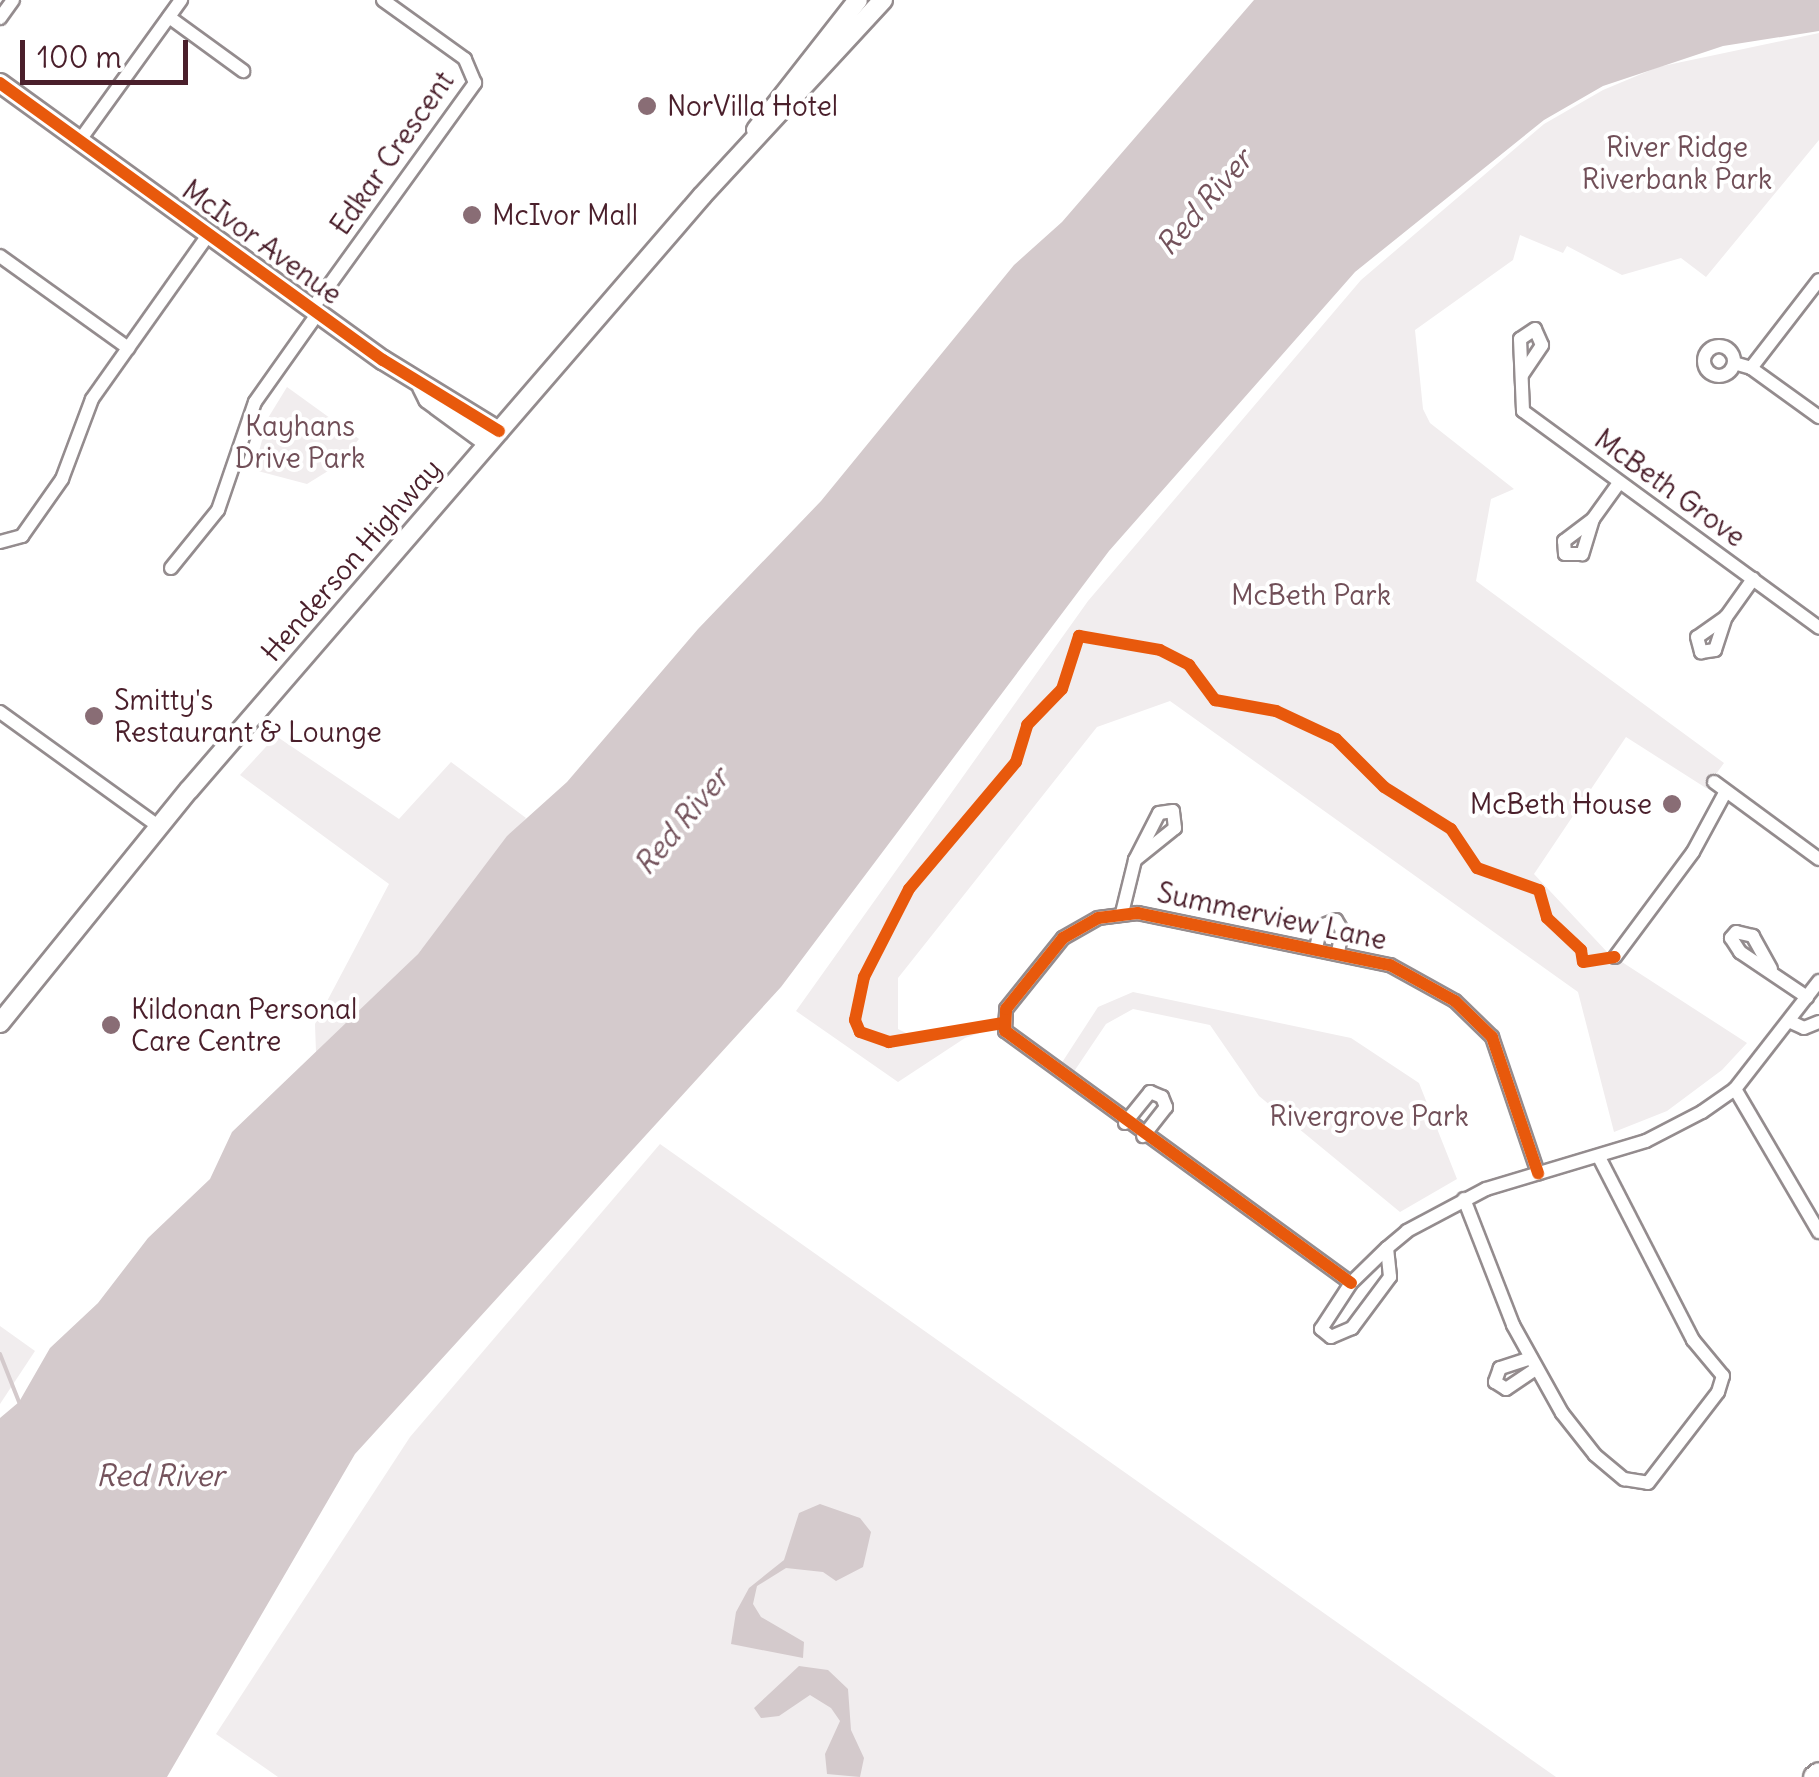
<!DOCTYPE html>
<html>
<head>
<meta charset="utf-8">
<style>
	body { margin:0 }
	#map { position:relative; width:1819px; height:1777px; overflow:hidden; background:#fff; font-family:Delius,sans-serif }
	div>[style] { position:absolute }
	.built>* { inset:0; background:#f1edee }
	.water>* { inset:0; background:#d4cacc }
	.stream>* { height:4px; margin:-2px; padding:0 2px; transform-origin:2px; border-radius:2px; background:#d4cacc }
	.roads { filter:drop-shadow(2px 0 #948c8e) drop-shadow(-2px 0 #948c8e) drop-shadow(0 2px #948c8e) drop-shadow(0 -2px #948c8e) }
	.street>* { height:12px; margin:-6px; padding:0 6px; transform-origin:6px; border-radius:6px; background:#fff }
	.street>.ring { margin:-6px; padding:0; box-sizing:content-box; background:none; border:12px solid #fff; border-radius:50% }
	.secondary>* { height:18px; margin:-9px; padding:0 9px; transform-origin:9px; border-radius:9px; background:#fff }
	.primary>* { height:20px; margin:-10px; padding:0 10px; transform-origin:10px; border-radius:10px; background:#fff }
	.cycleway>* { height:12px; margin:-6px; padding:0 6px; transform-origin:6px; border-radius:6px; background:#e8590c }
	.dots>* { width:28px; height:28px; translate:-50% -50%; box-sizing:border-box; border:5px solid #fff; border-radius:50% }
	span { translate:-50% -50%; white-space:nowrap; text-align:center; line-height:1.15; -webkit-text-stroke:8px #fff; paint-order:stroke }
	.poi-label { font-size:28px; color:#4a1f2b }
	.left { translate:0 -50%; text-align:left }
	.right { translate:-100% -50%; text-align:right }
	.park-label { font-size:28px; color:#714f58 }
	.street-label { font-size:28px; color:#4a1f2b }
	.water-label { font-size:30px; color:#74535c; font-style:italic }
	.scale { position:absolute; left:20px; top:40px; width:168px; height:45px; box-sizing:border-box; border:5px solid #4a1f2b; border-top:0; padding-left:12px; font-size:30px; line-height:35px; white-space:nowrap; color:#4a1f2b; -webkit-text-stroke:8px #fff; paint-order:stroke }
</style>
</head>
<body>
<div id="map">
	<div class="built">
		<div style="clip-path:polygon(1819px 33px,1819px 140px,1706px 277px,1681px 258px,1622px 275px,1567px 246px,1563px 253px,1520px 235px,1513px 260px,1415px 330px,1423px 409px,1430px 423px,1514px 489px,1491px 499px,1476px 581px,1724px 763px,1706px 788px,1626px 737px,1534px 874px,1608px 953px,1747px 1043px,1722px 1070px,1667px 1111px,1614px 1132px,1578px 992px,1170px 701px,1097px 727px,898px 978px,898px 1029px,906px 1033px,997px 1027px,965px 1038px,898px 1082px,796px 1011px,1088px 601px,1361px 280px,1544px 124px,1603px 90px,1658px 67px)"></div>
		<div style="clip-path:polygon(287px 387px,359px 439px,336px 466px,307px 484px,254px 470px,268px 418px)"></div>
		<div style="clip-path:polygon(276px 736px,399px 819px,451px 762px,526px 818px,418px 954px,316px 1053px,315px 1024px,389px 884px,240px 775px)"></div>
		<div style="clip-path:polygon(1133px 992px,1351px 1038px,1419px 1083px,1457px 1179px,1400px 1212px,1259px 1096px,1210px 1025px,1133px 1009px,1106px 1024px,1073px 1073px,1061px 1064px,1098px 1007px)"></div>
		<div style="clip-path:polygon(660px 1144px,1556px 1777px,278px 1777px,216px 1734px,410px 1437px)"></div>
		<div style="clip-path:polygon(0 1326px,35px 1351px,0 1404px)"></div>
	</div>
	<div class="water">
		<div style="clip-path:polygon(1254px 0,1819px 0,1819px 31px,1723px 46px,1603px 86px,1544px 120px,1355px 272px,1109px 551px,781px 987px,355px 1454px,167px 1777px,0 1777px,0 1418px,19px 1402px,50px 1348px,98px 1303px,148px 1238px,210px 1179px,232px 1132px,418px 954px,507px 836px,567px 782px,698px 629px,821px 501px,1014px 265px,1062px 222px)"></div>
		<div style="clip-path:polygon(820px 1504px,860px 1518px,871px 1532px,863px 1567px,836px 1581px,823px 1572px,786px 1568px,757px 1586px,753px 1604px,761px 1617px,804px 1642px,803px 1658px,731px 1644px,736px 1612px,749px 1588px,784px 1560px,799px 1513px)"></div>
		<div style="clip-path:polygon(799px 1666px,828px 1670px,848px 1689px,851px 1730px,864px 1758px,860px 1777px,827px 1774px,825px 1754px,840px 1721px,831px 1708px,810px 1695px,779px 1716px,761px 1718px,754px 1708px)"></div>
	</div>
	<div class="stream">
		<div style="left:0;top:1354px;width:52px;rotate:68.4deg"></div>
	</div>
	<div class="roads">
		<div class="street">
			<div style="left:169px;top:17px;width:92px;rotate:36.1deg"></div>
			<div style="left:0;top:18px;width:22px;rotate:-54deg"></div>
			<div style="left:80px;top:140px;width:173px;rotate:-54.2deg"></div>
			<div style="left:0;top:256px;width:158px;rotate:35.7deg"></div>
			<div style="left:312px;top:309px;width:279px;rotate:-54.2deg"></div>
			<div style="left:475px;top:83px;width:26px;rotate:-113deg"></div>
			<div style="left:465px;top:59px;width:101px;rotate:-144.3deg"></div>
			<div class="ring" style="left:1704px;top:346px;width:18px;height:18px"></div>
			<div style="left:1734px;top:363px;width:18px;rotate:16deg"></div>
			<div style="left:1751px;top:368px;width:84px;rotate:35.8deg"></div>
			<div style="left:1751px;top:368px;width:111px;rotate:-52.3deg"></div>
			<div style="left:1522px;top:375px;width:36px;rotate:-56deg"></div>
			<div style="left:1542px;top:345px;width:17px;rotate:-114deg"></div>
			<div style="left:1535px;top:329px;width:18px;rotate:146deg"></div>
			<div style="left:1520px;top:339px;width:72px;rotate:87.6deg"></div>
			<div style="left:1523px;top:411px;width:367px;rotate:36.2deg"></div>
			<div style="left:1593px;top:519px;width:37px;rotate:107deg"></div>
			<div style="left:1582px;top:554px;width:17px;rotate:180deg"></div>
			<div style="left:1565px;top:554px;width:13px;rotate:-94deg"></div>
			<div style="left:1564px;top:541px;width:36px;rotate:-37deg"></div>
			<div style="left:1593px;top:519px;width:44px;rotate:-54.2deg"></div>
			<div style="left:0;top:542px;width:23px;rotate:-15deg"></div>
			<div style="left:22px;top:536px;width:70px;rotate:-54.9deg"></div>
			<div style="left:62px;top:479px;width:85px;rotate:-69.4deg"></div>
			<div style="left:92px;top:399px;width:202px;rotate:-54.7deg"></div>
			<div style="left:171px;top:568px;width:75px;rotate:-51deg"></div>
			<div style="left:218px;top:510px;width:114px;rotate:-71.1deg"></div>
			<div style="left:255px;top:402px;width:109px;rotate:-54.7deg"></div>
			<div style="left:1726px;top:617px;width:35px;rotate:145deg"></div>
			<div style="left:1697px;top:637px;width:16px;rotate:75deg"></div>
			<div style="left:1701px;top:652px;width:14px;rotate:-8deg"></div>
			<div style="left:1715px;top:650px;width:35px;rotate:-72deg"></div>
			<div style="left:1726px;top:617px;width:47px;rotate:-54.6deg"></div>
			<div style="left:0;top:712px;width:195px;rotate:35.8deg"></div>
			<div style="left:1714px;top:782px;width:130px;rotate:36.3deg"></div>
			<div style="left:1122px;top:913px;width:55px;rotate:-76.2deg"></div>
			<div style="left:1135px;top:860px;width:51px;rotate:-38.7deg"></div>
			<div style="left:1175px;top:828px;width:17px;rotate:-97deg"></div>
			<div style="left:1173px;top:811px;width:14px;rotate:172deg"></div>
			<div style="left:1159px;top:813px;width:53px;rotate:117.1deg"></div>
			<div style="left:1316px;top:948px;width:23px;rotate:-77deg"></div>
			<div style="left:1321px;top:926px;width:16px;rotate:-22deg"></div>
			<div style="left:1336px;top:920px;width:12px;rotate:59deg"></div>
			<div style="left:1342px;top:930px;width:22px;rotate:100deg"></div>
			<div style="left:1615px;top:957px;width:131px;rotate:-53.4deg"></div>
			<div style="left:1693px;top:852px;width:69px;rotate:-61.6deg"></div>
			<div style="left:1771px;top:969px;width:38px;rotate:-119deg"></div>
			<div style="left:1753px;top:936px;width:17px;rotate:-167deg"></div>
			<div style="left:1736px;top:932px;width:8px;rotate:130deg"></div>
			<div style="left:1731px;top:938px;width:17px;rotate:57deg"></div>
			<div style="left:1740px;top:952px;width:81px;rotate:33.9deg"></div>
			<div style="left:1791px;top:1022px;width:14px;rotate:25deg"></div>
			<div style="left:1804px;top:1028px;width:16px;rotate:-22deg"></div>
			<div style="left:1735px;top:1089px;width:166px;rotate:59.6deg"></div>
			<div style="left:1125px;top:1123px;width:40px;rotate:-51deg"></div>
			<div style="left:1150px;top:1092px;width:13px;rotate:23deg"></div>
			<div style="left:1162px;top:1097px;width:11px;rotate:68deg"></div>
			<div style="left:1166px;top:1107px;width:37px;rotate:128deg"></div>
			<div style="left:1464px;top:1199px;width:135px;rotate:68.7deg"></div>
			<div style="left:1513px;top:1325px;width:101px;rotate:60.9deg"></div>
			<div style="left:1562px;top:1413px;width:53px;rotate:51.8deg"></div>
			<div style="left:1595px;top:1455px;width:38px;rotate:40deg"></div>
			<div style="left:1624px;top:1479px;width:24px;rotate:9deg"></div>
			<div style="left:1648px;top:1483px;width:115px;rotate:-52.4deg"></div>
			<div style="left:1718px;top:1392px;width:17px;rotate:-73deg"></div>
			<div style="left:1723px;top:1376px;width:47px;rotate:-129.8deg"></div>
			<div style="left:1693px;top:1340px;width:206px;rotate:-117.2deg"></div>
			<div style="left:1387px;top:1248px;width:29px;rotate:84deg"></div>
			<div style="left:1390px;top:1277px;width:64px;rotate:126.7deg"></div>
			<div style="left:1352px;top:1328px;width:23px;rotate:157deg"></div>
			<div style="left:1331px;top:1337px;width:13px;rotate:-141deg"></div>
			<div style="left:1321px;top:1329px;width:55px;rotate:-56.9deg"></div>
			<div style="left:1351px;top:1283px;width:50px;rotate:-44.2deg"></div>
			<div style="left:1387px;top:1248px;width:26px;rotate:-40deg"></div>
			<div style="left:1407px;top:1231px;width:89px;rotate:-28deg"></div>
			<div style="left:1486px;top:1189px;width:167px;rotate:-16.7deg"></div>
			<div style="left:1646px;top:1141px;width:63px;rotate:-27.4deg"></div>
			<div style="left:1702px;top:1112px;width:40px;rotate:-34.9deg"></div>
			<div style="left:1735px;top:1089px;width:137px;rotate:-52.1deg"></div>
			<div style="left:1351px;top:1283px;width:428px;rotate:-143.9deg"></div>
			<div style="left:1005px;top:1031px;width:22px;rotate:-87deg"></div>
			<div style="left:1006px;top:1009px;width:91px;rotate:-51.2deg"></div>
			<div style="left:1063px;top:938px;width:40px;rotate:-29.7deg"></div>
			<div style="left:1098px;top:918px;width:40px;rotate:-7.1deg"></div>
			<div style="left:1138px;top:913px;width:257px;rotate:11.7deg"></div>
			<div style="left:1390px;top:965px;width:74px;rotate:29deg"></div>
			<div style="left:1455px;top:1001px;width:52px;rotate:44.2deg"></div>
			<div style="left:1492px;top:1037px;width:144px;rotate:71.3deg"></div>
			<div style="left:1531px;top:1358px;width:33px;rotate:162deg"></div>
			<div style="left:1500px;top:1368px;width:15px;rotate:110deg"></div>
			<div style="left:1495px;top:1382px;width:13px;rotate:32deg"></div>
			<div style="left:1506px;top:1389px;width:36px;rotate:-34deg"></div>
		</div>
		<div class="secondary">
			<div style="left:0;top:83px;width:473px;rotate:35.9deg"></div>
			<div style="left:383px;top:360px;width:136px;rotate:31.5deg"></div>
			<div style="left:756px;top:130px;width:165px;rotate:-51.9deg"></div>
			<div style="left:422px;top:387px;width:13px;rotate:63deg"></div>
			<div style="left:428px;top:399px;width:74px;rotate:36.3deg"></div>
			<div style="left:0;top:1023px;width:300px;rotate:-51deg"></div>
			<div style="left:189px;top:790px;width:785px;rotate:-49.18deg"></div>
			<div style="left:702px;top:196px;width:267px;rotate:-47.3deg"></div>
		</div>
		<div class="primary">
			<div style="left:1814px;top:1777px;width:6px;rotate:-39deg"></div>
		</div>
	</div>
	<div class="cycleway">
		<div style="left:0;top:83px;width:473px;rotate:35.9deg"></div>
		<div style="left:383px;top:360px;width:136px;rotate:31.5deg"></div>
		<div style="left:1003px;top:1023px;width:116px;rotate:170.5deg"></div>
		<div style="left:889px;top:1042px;width:31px;rotate:-161deg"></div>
		<div style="left:860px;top:1032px;width:13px;rotate:-113deg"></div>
		<div style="left:855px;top:1020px;width:44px;rotate:-78.2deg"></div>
		<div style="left:864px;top:977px;width:99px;rotate:-62.9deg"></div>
		<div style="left:909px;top:889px;width:166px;rotate:-49.9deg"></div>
		<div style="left:1016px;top:762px;width:39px;rotate:-73deg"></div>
		<div style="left:1027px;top:725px;width:50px;rotate:-45.8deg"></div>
		<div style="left:1062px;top:689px;width:56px;rotate:-72.2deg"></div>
		<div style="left:1079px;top:636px;width:82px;rotate:9.8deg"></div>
		<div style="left:1160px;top:650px;width:33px;rotate:27deg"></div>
		<div style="left:1189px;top:665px;width:44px;rotate:53.4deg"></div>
		<div style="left:1215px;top:700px;width:62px;rotate:10.2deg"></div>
		<div style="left:1276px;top:711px;width:66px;rotate:25deg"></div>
		<div style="left:1336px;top:739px;width:68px;rotate:45deg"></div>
		<div style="left:1384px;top:787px;width:79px;rotate:32.1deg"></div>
		<div style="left:1451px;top:829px;width:47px;rotate:56.3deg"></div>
		<div style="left:1477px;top:868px;width:66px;rotate:19.5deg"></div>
		<div style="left:1539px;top:890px;width:29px;rotate:74deg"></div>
		<div style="left:1547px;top:918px;width:47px;rotate:43.3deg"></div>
		<div style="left:1581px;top:950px;width:12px;rotate:81deg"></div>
		<div style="left:1583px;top:962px;width:32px;rotate:-9deg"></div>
		<div style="left:1351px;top:1283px;width:428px;rotate:-143.9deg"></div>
		<div style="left:1005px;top:1031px;width:22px;rotate:-87deg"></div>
		<div style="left:1006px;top:1009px;width:91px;rotate:-51.2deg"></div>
		<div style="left:1063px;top:938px;width:40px;rotate:-29.7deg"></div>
		<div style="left:1098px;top:918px;width:40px;rotate:-7.1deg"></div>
		<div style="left:1138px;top:913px;width:257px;rotate:11.7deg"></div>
		<div style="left:1390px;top:965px;width:74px;rotate:29deg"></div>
		<div style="left:1455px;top:1001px;width:52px;rotate:44.2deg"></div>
		<div style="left:1492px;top:1037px;width:144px;rotate:71.3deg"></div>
	</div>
	<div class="dots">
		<div style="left:647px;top:106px;background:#896d75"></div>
		<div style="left:472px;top:215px;background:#896d75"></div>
		<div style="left:94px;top:716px;background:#896d75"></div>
		<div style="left:1672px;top:804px;background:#896d75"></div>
		<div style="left:111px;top:1025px;background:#896d75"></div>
	</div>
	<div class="poi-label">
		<span class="left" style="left:667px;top:106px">NorVilla Hotel</span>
		<span class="left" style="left:492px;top:215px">McIvor Mall</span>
		<span class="left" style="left:114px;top:716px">Smitty's<br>Restaurant &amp; Lounge</span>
		<span class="right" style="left:1652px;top:804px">McBeth House</span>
		<span class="left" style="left:131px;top:1025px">Kildonan Personal<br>Care Centre</span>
	</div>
	<div class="park-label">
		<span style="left:1677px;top:163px">River Ridge<br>Riverbank Park</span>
		<span style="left:300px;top:442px">Kayhans<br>Drive Park</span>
		<span style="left:1311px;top:595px">McBeth Park</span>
		<span style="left:1369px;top:1116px">Rivergrove Park</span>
	</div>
	<div class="street-label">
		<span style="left:392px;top:153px;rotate:-55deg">Edkar Crescent</span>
		<span style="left:262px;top:242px;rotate:36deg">McIvor Avenue</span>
		<span style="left:1670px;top:488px;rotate:36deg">McBeth Grove</span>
		<span style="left:351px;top:560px;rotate:-49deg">Henderson Highway</span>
		<span style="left:1272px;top:916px;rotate:12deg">Summerview Lane</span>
	</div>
	<div class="water-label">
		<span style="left:1204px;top:202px;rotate:-49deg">Red River</span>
		<span style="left:681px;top:821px;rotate:-50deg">Red River</span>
		<span style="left:160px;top:1475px">Red River</span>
	</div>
	<div class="scale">100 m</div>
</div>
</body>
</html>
